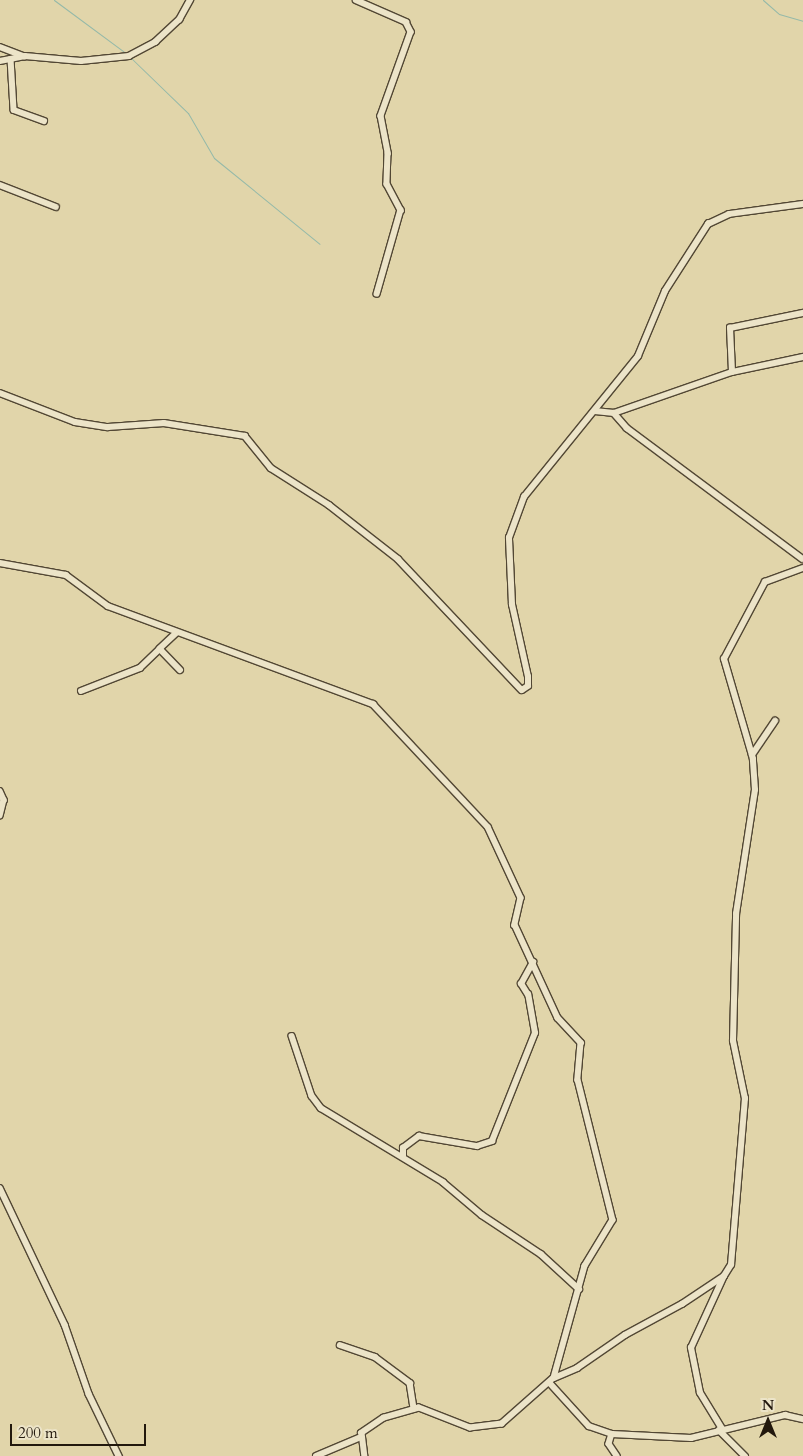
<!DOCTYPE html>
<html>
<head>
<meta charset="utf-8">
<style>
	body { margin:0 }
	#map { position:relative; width:803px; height:1456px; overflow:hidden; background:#e1d5aa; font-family:Cardo,serif }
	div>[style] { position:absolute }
	.stream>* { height:1px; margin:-0.5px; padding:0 0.5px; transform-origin:0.5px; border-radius:0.5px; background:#94b9a9 }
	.roads { filter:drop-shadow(1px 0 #524734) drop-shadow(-1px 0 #524734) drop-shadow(0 1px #524734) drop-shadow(0 -1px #524734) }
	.minor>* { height:5.5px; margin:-2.75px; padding:0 2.75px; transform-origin:2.75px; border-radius:2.75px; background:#ece4c8 }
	span { translate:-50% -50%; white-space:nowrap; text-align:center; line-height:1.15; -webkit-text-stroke:4px #ece4c8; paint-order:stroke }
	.north { position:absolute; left:743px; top:1396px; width:50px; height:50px; -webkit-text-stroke:4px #ece4c8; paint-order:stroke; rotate:0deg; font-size:14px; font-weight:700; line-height:20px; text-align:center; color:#22180d }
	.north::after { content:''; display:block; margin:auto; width:18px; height:22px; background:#22180d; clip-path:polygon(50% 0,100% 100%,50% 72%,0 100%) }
	.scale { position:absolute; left:10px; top:1424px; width:136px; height:22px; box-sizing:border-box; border:2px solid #22180d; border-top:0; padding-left:6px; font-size:15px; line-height:18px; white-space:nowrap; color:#22180d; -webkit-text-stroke:4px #ece4c8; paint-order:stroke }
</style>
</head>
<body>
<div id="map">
	<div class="stream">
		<div style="left:54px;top:0;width:91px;rotate:36.5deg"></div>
		<div style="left:763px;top:0;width:21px;rotate:41deg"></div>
		<div style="left:779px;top:14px;width:25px;rotate:16deg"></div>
		<div style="left:130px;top:57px;width:81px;rotate:44deg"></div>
		<div style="left:188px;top:113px;width:52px;rotate:60deg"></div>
		<div style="left:214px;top:158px;width:136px;rotate:39.1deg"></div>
	</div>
	<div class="roads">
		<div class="minor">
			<div style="left:356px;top:0;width:55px;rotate:23.7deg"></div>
			<div style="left:406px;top:22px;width:11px;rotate:63deg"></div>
			<div style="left:411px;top:32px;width:89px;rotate:109.7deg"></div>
			<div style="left:381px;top:116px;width:38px;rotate:79deg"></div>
			<div style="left:388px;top:153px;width:31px;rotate:92deg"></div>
			<div style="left:387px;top:184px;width:30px;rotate:62deg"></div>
			<div style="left:401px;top:210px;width:87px;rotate:105.9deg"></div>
			<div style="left:0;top:47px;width:26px;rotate:21deg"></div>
			<div style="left:11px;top:59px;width:51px;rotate:86.6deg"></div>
			<div style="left:14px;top:110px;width:32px;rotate:20deg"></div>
			<div style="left:0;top:61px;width:25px;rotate:-11deg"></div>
			<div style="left:25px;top:56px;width:56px;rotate:5.1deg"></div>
			<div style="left:81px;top:61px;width:48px;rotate:-5.9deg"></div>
			<div style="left:129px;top:56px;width:30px;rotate:-28deg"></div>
			<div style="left:155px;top:42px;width:33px;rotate:-43deg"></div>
			<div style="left:179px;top:20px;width:23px;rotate:-61deg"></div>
			<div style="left:0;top:185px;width:60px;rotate:21.4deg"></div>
			<div style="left:732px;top:372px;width:44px;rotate:-92.6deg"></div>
			<div style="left:730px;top:328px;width:75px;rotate:-11.6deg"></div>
			<div style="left:0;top:393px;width:80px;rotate:21.1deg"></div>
			<div style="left:75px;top:422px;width:33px;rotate:9deg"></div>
			<div style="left:108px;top:427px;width:56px;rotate:-4.1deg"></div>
			<div style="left:164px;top:423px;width:82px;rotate:9.1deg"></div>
			<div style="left:245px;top:436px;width:41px;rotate:50.9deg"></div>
			<div style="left:271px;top:468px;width:69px;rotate:32.5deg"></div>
			<div style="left:329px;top:505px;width:88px;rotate:38deg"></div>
			<div style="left:398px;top:559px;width:180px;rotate:46.6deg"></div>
			<div style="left:522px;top:690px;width:7px;rotate:-34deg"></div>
			<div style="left:528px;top:686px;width:9px;rotate:-90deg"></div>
			<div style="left:528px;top:677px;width:74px;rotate:-102.5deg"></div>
			<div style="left:512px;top:605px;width:67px;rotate:-92.6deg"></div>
			<div style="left:509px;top:538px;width:44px;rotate:-69.9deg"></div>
			<div style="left:524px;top:497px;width:181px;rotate:-51deg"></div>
			<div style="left:638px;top:356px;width:70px;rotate:-67.4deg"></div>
			<div style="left:665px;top:291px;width:80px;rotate:-57.3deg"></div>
			<div style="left:708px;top:224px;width:23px;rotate:-25deg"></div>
			<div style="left:729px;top:214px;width:75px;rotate:-7.7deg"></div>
			<div style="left:595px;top:411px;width:19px;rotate:6deg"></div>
			<div style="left:614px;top:413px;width:125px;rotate:-19.2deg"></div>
			<div style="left:732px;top:372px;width:73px;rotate:-11.9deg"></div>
			<div style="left:614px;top:413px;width:20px;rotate:49deg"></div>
			<div style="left:627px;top:428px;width:219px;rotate:36.7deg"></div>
			<div style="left:0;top:563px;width:67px;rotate:10.3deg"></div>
			<div style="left:66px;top:575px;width:52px;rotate:36.4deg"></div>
			<div style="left:108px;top:606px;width:283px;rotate:20.3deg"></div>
			<div style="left:373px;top:704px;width:168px;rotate:46.9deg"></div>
			<div style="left:488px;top:827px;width:78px;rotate:65.1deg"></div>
			<div style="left:521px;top:898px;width:28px;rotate:103deg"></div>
			<div style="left:515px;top:925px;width:102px;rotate:65.2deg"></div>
			<div style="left:558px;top:1018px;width:34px;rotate:47deg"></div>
			<div style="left:581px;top:1043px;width:37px;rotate:95deg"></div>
			<div style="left:578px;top:1080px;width:144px;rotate:76deg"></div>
			<div style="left:613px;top:1220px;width:54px;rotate:121.3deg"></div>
			<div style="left:585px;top:1266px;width:116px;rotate:105.5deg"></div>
			<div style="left:554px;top:1378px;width:69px;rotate:138.5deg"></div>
			<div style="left:502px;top:1424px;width:32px;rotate:173deg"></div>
			<div style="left:470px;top:1428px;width:55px;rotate:-158.6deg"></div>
			<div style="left:419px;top:1408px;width:36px;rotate:164deg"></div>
			<div style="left:384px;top:1418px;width:27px;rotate:146deg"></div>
			<div style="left:362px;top:1433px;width:23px;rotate:83deg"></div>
			<div style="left:177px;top:633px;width:23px;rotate:137deg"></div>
			<div style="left:160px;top:649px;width:29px;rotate:46deg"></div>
			<div style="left:81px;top:691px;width:63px;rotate:-21.3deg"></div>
			<div style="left:140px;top:668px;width:28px;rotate:-44deg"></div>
			<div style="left:752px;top:755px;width:41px;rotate:-55.9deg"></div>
			<div style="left:0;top:791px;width:10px;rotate:66deg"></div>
			<div style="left:4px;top:800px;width:16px;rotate:104deg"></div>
			<div style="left:292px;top:1036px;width:63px;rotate:71.6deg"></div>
			<div style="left:312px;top:1096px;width:15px;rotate:53deg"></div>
			<div style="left:321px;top:1108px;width:143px;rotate:31.2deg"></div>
			<div style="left:443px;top:1182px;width:51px;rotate:40.2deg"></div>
			<div style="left:482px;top:1215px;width:71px;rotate:33.5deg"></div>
			<div style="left:541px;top:1254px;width:52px;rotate:42.6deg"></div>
			<div style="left:403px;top:1156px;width:8px;rotate:-90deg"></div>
			<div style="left:403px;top:1148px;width:20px;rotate:-37deg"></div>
			<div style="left:419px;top:1136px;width:59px;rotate:9.8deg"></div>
			<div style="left:477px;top:1146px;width:16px;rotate:-18deg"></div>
			<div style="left:492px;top:1141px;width:116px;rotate:-68.3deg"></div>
			<div style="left:535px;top:1033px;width:39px;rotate:-100deg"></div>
			<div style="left:528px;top:995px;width:13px;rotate:-122deg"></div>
			<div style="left:521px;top:984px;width:25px;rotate:-61deg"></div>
			<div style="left:0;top:1188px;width:152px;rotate:64.6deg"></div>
			<div style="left:65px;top:1325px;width:73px;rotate:70.8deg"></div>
			<div style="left:89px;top:1394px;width:69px;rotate:64.2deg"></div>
			<div style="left:340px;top:1345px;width:37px;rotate:19deg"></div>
			<div style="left:375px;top:1357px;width:44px;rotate:36.6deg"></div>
			<div style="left:410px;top:1383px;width:26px;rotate:81deg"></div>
			<div style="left:554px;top:1378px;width:25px;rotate:-23deg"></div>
			<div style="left:577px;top:1368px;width:58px;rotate:-34.5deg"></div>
			<div style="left:625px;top:1335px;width:65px;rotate:-28.5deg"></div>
			<div style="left:682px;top:1304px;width:50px;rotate:-33.7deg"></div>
			<div style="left:724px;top:1276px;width:13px;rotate:-58deg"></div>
			<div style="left:731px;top:1265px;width:167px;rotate:-85.2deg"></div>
			<div style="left:745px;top:1099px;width:59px;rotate:-101.7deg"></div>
			<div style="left:733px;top:1041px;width:127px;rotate:-88.6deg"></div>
			<div style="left:736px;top:914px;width:125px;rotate:-81.3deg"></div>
			<div style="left:755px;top:790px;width:31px;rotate:-94deg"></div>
			<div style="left:753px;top:759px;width:104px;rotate:-106.2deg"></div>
			<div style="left:724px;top:659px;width:87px;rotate:-62deg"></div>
			<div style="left:765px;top:582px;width:40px;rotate:-20.2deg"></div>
			<div style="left:550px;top:1383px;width:58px;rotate:47.8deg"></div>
			<div style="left:589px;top:1426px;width:24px;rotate:19deg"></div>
			<div style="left:612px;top:1434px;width:79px;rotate:2.9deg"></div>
			<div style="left:691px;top:1438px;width:97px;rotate:-13.7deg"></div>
			<div style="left:785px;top:1415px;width:18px;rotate:13deg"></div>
			<div style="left:722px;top:1429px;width:42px;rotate:-121.4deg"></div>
			<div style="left:700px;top:1393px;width:46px;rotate:-101.3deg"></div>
			<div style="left:691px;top:1348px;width:79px;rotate:-65.4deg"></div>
			<div style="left:719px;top:1430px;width:37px;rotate:45deg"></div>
			<div style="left:612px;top:1434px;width:10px;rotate:107deg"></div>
			<div style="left:609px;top:1444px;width:14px;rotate:56deg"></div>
			<div style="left:316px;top:1456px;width:49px;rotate:-22.9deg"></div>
		</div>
	</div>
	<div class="north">N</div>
	<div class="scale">200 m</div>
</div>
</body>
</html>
